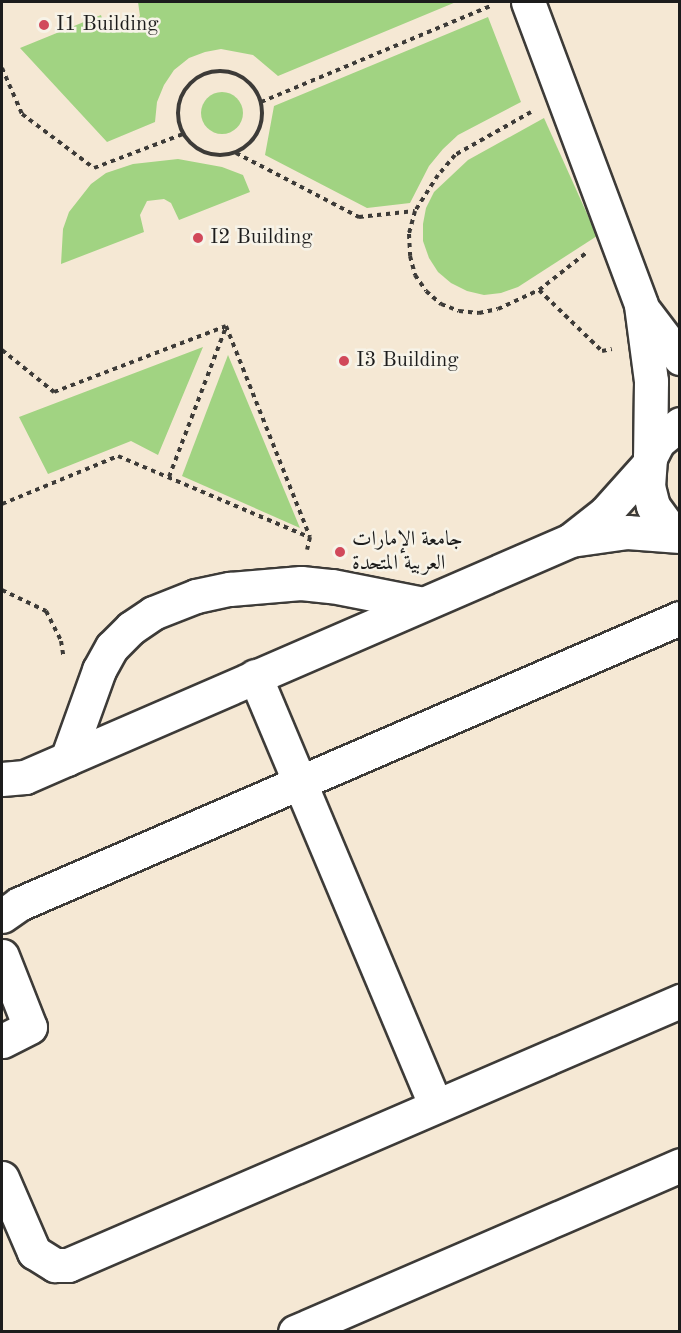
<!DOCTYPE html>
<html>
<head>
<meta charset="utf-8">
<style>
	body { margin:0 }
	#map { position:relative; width:681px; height:1333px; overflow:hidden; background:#f5e8d4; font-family:"Old Standard TT",Amiri,serif }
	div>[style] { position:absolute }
	.green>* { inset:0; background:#a1d382 }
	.round { border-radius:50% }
	.path>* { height:4px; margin-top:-2px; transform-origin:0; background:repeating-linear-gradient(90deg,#3d3b38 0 4.5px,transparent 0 9px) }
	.path>.ring { margin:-2px; padding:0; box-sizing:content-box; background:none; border:4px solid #3d3b38; border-radius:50% }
	.roads { filter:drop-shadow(2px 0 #3d3b38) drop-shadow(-2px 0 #3d3b38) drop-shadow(0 2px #3d3b38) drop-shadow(0 -2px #3d3b38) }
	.minor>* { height:33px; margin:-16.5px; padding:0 16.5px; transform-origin:16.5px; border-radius:16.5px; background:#fff }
	.dots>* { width:16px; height:16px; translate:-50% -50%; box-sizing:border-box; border:3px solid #f7f3e8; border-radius:50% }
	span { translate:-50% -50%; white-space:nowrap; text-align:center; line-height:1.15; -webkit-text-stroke:5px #f7f3e8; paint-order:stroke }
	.poi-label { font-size:21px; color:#1c1c1c }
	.left { translate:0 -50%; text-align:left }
	.frame { position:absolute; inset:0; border:3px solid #1c1c1c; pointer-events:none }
</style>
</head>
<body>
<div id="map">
	<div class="green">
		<div style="clip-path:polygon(138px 2px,456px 2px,278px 76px,253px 55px,221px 49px,205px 52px,189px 58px,174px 70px,164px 85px,157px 102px,155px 122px,107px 142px,20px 48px,101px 15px,103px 22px,116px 31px,131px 29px,140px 16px)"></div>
		<div style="clip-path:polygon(488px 17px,521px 102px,458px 135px,443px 149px,429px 166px,410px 203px,367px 208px,265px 155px,274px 106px)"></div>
		<div class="round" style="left:201px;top:92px;width:42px;height:42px"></div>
		<div style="clip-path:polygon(544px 118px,597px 236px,518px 287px,501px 293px,484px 295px,467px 291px,451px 283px,438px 272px,429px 258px,423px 241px,423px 224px,426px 208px,434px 192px,468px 160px)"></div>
		<div style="clip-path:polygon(178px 159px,222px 167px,243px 175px,250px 192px,179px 220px,171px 203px,164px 199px,147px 201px,140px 215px,144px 232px,61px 264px,63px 229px,69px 212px,91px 184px,106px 173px,133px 164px)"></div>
		<div style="clip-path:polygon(203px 347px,158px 455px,131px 441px,48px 474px,19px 417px)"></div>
		<div style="clip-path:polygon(228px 355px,300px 528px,182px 476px)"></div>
	</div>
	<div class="path">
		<div style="left:2px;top:68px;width:50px;rotate:66.5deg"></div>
		<div style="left:22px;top:114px;width:90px;rotate:36.9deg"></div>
		<div style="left:94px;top:168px;width:95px;rotate:-20.9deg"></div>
		<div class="ring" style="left:178px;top:71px;width:80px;height:80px"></div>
		<div style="left:261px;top:102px;width:251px;rotate:-22.7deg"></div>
		<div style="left:531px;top:112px;width:87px;rotate:150.5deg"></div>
		<div style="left:455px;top:155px;width:26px;rotate:130deg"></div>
		<div style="left:438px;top:175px;width:43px;rotate:122.6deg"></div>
		<div style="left:415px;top:211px;width:24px;rotate:105deg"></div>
		<div style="left:409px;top:234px;width:22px;rotate:87deg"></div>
		<div style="left:410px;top:256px;width:20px;rotate:75deg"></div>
		<div style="left:415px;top:275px;width:19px;rotate:55deg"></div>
		<div style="left:426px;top:291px;width:20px;rotate:41deg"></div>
		<div style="left:441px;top:304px;width:19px;rotate:21deg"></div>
		<div style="left:459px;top:311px;width:20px;rotate:6deg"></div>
		<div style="left:479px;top:313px;width:19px;rotate:-12deg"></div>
		<div style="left:498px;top:309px;width:45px;rotate:-24.9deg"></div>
		<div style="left:539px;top:290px;width:60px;rotate:-38.2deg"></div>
		<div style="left:236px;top:153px;width:139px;rotate:27.5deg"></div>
		<div style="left:359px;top:217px;width:56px;rotate:-6.1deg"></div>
		<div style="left:539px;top:290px;width:88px;rotate:44.1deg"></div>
		<div style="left:602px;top:351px;width:10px;rotate:-11deg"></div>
		<div style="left:2px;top:350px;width:67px;rotate:38.9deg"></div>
		<div style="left:54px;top:392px;width:184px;rotate:-21deg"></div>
		<div style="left:226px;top:326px;width:227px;rotate:68.3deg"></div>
		<div style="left:310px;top:537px;width:13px;rotate:103deg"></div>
		<div style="left:169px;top:477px;width:160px;rotate:-69.2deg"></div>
		<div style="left:2px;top:504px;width:126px;rotate:-22.5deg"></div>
		<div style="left:118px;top:456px;width:207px;rotate:23deg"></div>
		<div style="left:2px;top:590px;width:49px;rotate:25.5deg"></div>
		<div style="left:46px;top:611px;width:34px;rotate:63deg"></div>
		<div style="left:61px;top:641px;width:18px;rotate:81deg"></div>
	</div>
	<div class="roads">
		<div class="minor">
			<div style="left:528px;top:2px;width:323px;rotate:69.5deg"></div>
			<div style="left:641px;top:305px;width:77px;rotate:82.5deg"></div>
			<div style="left:651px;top:381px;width:77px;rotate:90.7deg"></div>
			<div style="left:645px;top:312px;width:58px;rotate:52.7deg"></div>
			<div style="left:680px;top:424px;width:28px;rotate:141deg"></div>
			<div style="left:658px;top:442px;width:18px;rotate:117deg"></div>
			<div style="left:650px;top:458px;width:28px;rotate:94deg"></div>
			<div style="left:648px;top:486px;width:21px;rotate:76deg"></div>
			<div style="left:653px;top:506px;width:22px;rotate:54deg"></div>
			<div style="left:666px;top:524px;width:17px;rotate:33deg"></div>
			<div style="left:572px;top:539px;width:42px;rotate:-38.2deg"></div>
			<div style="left:605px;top:513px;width:66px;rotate:-48.1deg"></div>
			<div style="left:255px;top:676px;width:464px;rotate:67.2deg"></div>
			<div style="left:67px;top:759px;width:95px;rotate:-70.2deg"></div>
			<div style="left:99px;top:670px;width:26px;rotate:-61deg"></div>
			<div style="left:112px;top:647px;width:27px;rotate:-45deg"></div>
			<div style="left:131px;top:628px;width:27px;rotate:-34deg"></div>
			<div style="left:153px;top:613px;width:46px;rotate:-21.6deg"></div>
			<div style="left:196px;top:596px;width:35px;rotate:-12deg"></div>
			<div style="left:230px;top:589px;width:71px;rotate:-4.8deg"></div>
			<div style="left:301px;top:583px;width:31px;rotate:6deg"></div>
			<div style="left:332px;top:586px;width:89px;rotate:11.1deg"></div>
			<div style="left:2px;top:779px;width:23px;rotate:-5deg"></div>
			<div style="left:25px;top:777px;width:595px;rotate:-23.46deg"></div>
			<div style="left:571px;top:540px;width:57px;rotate:-8.1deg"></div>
			<div style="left:627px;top:532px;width:53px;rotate:4.3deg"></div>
			<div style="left:2px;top:916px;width:21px;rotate:-35deg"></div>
			<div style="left:19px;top:904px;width:720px;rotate:-23.4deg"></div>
			<div style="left:2px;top:956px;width:76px;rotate:68.5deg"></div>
			<div style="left:30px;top:1027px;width:31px;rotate:153deg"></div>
			<div style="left:2px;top:1178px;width:81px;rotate:66.6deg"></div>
			<div style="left:34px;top:1252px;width:25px;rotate:32deg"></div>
			<div style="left:55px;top:1265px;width:13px"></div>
			<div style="left:68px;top:1265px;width:667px;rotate:-23.33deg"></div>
			<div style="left:295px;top:1332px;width:420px;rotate:-23.4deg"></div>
		</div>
	</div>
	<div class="dots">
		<div style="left:44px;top:25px;background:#d1495b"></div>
		<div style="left:198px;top:238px;background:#d1495b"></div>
		<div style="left:344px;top:361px;background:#d1495b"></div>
		<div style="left:340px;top:552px;background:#d1495b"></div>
	</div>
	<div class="poi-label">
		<span class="left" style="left:56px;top:25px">I1 Building</span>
		<span class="left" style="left:210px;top:238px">I2 Building</span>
		<span class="left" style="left:356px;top:361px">I3 Building</span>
		<span class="left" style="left:352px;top:552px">جامعة الإمارات<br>العربية المتحدة</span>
	</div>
	<div class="frame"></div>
</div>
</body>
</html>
